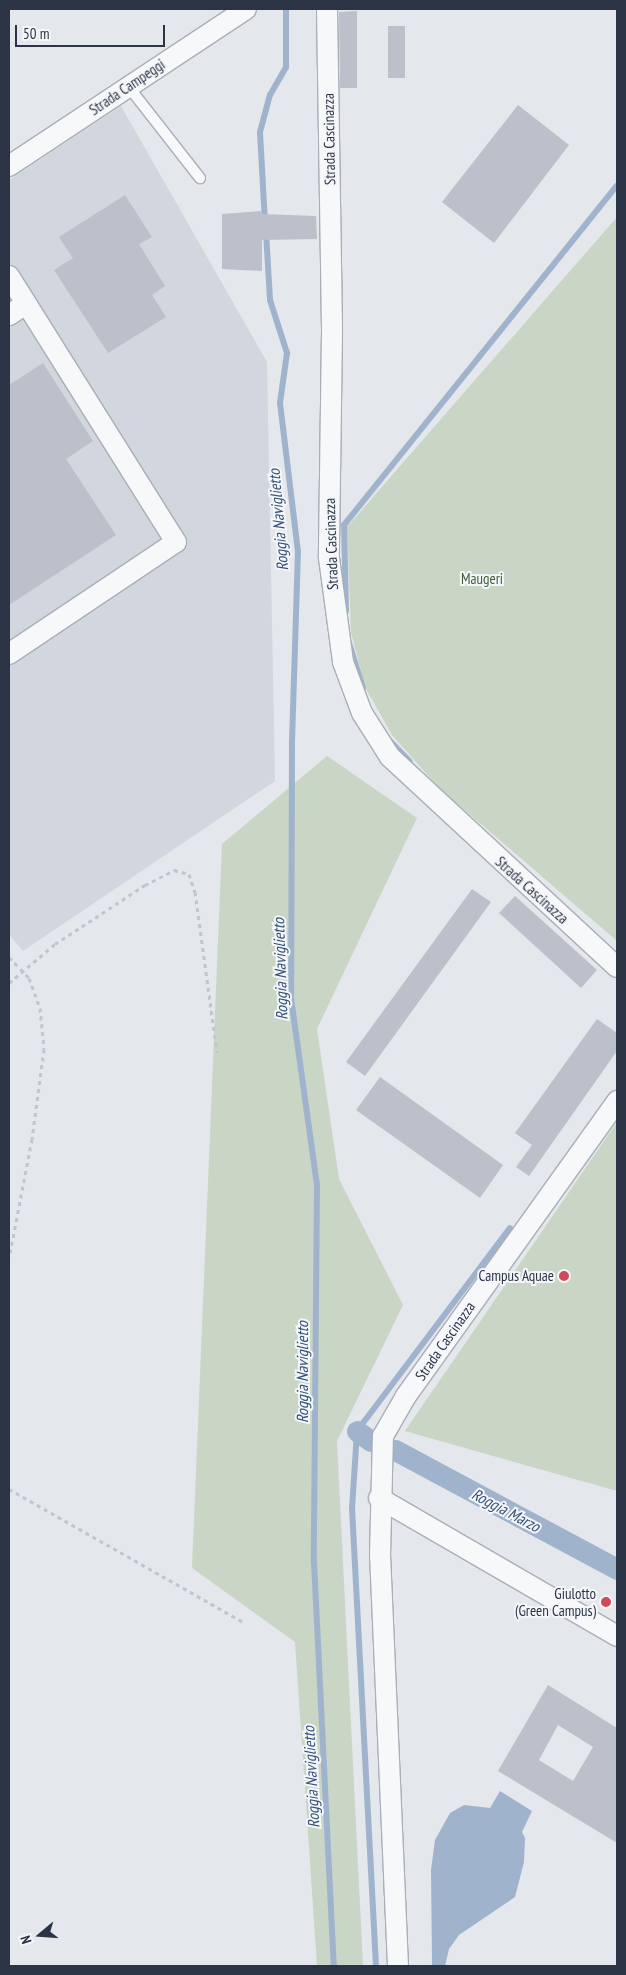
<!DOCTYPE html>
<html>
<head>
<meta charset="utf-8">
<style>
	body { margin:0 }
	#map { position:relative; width:626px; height:1975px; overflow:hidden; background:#e4e7ec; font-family:"PT Sans Narrow",sans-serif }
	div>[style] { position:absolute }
	.built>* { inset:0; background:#d2d6de }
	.green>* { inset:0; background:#c9d6c5 }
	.water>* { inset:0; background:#9fb4cc }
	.stream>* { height:6px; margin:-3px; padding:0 3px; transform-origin:3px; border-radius:3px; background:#9fb4cc }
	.canal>* { height:21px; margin:-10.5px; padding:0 10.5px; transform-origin:10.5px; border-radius:10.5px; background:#9fb4cc }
	.building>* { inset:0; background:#bbc0ca }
	.path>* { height:3px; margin-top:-1.5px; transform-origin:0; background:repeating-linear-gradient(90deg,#c2c5cb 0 4px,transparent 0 8px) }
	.roads { filter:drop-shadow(1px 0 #a9aeb7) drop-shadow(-1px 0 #a9aeb7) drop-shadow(0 1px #a9aeb7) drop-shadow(0 -1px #a9aeb7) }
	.service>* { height:10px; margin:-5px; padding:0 5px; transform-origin:5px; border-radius:5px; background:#f7f8fa }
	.minor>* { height:20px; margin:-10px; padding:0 10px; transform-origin:10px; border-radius:10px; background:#f7f8fa }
	.dots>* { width:14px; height:14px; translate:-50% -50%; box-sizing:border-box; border:2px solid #f4f6f9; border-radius:50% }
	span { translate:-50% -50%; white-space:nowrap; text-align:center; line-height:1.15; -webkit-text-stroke:4px #f4f6f9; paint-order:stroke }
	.street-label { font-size:15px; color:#2b3445 }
	.park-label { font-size:15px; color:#3f6138 }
	.poi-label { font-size:15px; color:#2b3445 }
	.right { translate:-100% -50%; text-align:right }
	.water-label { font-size:16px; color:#34527a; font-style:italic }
	.frame { position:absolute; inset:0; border:10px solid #2b3445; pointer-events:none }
	.north { position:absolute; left:15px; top:1910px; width:50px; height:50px; -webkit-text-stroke:4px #f4f6f9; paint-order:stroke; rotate:252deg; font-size:14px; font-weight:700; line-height:20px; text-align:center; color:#2b3445 }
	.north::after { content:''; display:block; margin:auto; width:18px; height:22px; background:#2b3445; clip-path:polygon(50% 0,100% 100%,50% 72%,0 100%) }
	.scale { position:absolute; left:15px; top:25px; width:150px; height:22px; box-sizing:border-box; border:2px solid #2b3445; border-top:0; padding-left:6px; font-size:15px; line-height:18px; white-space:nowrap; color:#2b3445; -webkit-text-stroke:4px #f4f6f9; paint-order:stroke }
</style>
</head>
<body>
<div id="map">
	<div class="built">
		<div style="clip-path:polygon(121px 106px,267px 362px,275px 781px,23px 951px,9px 934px,9px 180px)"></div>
	</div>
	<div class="green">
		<div style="clip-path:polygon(617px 217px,617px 941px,439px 788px,392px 735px,365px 687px,351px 632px,347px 527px)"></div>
		<div style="clip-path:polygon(327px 756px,417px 818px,317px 1029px,339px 1179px,403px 1305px,337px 1441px,363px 1966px,317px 1966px,295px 1642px,192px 1568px,222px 844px)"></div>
		<div style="clip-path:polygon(617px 1122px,617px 1491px,405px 1431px)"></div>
	</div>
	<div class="water">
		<div style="clip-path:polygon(500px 1791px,532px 1811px,522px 1832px,525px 1838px,524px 1862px,515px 1897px,459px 1935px,449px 1949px,445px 1966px,432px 1966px,431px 1870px,435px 1840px,450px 1813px,464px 1805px,490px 1808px)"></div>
	</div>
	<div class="stream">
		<div style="left:265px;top:222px;width:90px;rotate:-93.2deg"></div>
		<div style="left:260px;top:132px;width:38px;rotate:-75deg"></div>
		<div style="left:270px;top:95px;width:32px;rotate:-60deg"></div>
		<div style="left:286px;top:67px;width:58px;rotate:-90deg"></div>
		<div style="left:266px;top:232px;width:68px;rotate:86.6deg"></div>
		<div style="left:270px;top:300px;width:56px;rotate:72.2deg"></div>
		<div style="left:287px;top:353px;width:50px;rotate:98deg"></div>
		<div style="left:280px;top:403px;width:149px;rotate:83.1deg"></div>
		<div style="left:298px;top:551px;width:195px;rotate:91.8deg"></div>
		<div style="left:292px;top:746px;width:252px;rotate:90.2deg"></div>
		<div style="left:291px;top:998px;width:189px;rotate:82.1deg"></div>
		<div style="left:317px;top:1185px;width:377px;rotate:90.5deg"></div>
		<div style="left:314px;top:1562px;width:404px;rotate:87.2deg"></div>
		<div style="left:346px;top:611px;width:86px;rotate:-91.3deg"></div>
		<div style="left:344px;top:525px;width:435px;rotate:-51.2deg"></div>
		<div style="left:349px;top:643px;width:47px;rotate:72.7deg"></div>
		<div style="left:390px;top:741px;width:28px;rotate:46deg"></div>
		<div style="left:376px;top:1966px;width:458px;rotate:-93deg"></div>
		<div style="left:352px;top:1509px;width:78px;rotate:-86.3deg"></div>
		<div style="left:357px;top:1431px;width:254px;rotate:-53deg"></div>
	</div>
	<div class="canal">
		<div style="left:357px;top:1431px;width:17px;rotate:36deg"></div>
		<div style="left:395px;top:1450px;width:252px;rotate:28.2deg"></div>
	</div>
	<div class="building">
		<div style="clip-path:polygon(357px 11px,357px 88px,340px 88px,339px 12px)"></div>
		<div style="clip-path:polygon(388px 26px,405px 26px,405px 78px,388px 78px)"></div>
		<div style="clip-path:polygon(518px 105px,569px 145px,494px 243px,442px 202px)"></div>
		<div style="clip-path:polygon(125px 195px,152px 237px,139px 244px,165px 286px,152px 295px,166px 317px,108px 353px,54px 270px,73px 258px,59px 237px)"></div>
		<div style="clip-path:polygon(261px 211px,261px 214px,316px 216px,317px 239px,262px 240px,262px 271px,222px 269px,222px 214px)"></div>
		<div style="clip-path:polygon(43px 363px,93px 441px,66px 459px,116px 535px,9px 605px,9px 385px)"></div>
		<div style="clip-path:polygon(472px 889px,491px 902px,365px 1076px,346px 1062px)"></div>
		<div style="clip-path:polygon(515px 896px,597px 970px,581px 988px,499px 913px)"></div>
		<div style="clip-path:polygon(597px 1019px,617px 1033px,617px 1051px,529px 1176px,516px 1167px,532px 1145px,515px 1133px)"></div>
		<div style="clip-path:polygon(380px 1077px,503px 1165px,480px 1198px,356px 1110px)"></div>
		<div style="clip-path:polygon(evenodd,548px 1685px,617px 1728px,617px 1843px,498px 1771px,548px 1685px,558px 1725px,593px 1747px,573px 1781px,539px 1760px,558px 1725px)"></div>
	</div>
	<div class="path">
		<div style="left:9px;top:957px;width:29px;rotate:46deg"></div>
		<div style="left:29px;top:978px;width:32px;rotate:70deg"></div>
		<div style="left:40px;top:1008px;width:41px;rotate:84.4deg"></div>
		<div style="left:44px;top:1049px;width:91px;rotate:97.6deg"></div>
		<div style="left:32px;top:1139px;width:121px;rotate:100.9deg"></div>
		<div style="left:9px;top:983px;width:60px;rotate:-40.3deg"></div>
		<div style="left:55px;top:944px;width:108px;rotate:-33.2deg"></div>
		<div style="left:145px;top:885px;width:33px;rotate:-27deg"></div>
		<div style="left:174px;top:870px;width:16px;rotate:15deg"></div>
		<div style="left:189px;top:874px;width:19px;rotate:72deg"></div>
		<div style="left:195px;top:892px;width:162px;rotate:82.2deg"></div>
		<div style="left:9px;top:1489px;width:269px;rotate:29.6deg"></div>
	</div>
	<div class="roads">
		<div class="service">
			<div style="left:128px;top:86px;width:117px;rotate:52deg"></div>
		</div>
		<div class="minor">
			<div style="left:327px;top:9px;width:323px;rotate:89.1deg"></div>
			<div style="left:332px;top:332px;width:226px;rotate:90.8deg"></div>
			<div style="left:329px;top:558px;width:105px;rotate:82.3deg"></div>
			<div style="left:343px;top:662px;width:54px;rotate:69.6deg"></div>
			<div style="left:362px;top:713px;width:52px;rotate:57.5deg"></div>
			<div style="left:390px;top:757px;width:309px;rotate:42.8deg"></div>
			<div style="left:9px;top:166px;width:284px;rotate:-33.5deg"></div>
			<div style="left:9px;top:276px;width:314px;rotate:57.9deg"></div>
			<div style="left:176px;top:542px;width:201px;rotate:146.2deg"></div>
			<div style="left:9px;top:315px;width:20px;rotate:-33deg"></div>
			<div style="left:379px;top:1498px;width:275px;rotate:30.1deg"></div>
			<div style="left:398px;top:1966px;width:410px;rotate:-92.5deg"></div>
			<div style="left:380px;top:1556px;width:120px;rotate:-88.6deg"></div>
			<div style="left:383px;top:1436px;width:46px;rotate:-60.1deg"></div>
			<div style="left:406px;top:1396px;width:363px;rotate:-54.4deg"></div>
		</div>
	</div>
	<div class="dots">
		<div style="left:564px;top:1276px;background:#d1495b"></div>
		<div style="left:606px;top:1602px;background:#d1495b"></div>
	</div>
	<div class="street-label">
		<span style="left:127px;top:87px;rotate:-34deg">Strada Campeggi</span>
		<span style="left:329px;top:139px;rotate:-91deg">Strada Cascinazza</span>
		<span style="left:331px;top:544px;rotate:-92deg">Strada Cascinazza</span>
		<span style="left:532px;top:890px;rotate:42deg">Strada Cascinazza</span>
		<span style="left:445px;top:1341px;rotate:-55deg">Strada Cascinazza</span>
	</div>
	<div class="park-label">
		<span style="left:482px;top:579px">Maugeri</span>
	</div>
	<div class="poi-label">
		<span class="right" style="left:554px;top:1276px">Campus Aquae</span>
		<span class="right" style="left:596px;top:1602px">Giulotto<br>(Green Campus)</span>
	</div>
	<div class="water-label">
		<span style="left:278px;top:520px;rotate:-95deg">Roggia Naviglietto</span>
		<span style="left:280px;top:969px;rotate:-92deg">Roggia Naviglietto</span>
		<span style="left:302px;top:1372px;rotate:-90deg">Roggia Naviglietto</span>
		<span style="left:506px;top:1510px;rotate:28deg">Roggia Marzo</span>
		<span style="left:311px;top:1777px;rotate:-93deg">Roggia Naviglietto</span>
	</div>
	<div class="frame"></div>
	<div class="north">N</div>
	<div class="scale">50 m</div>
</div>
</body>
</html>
